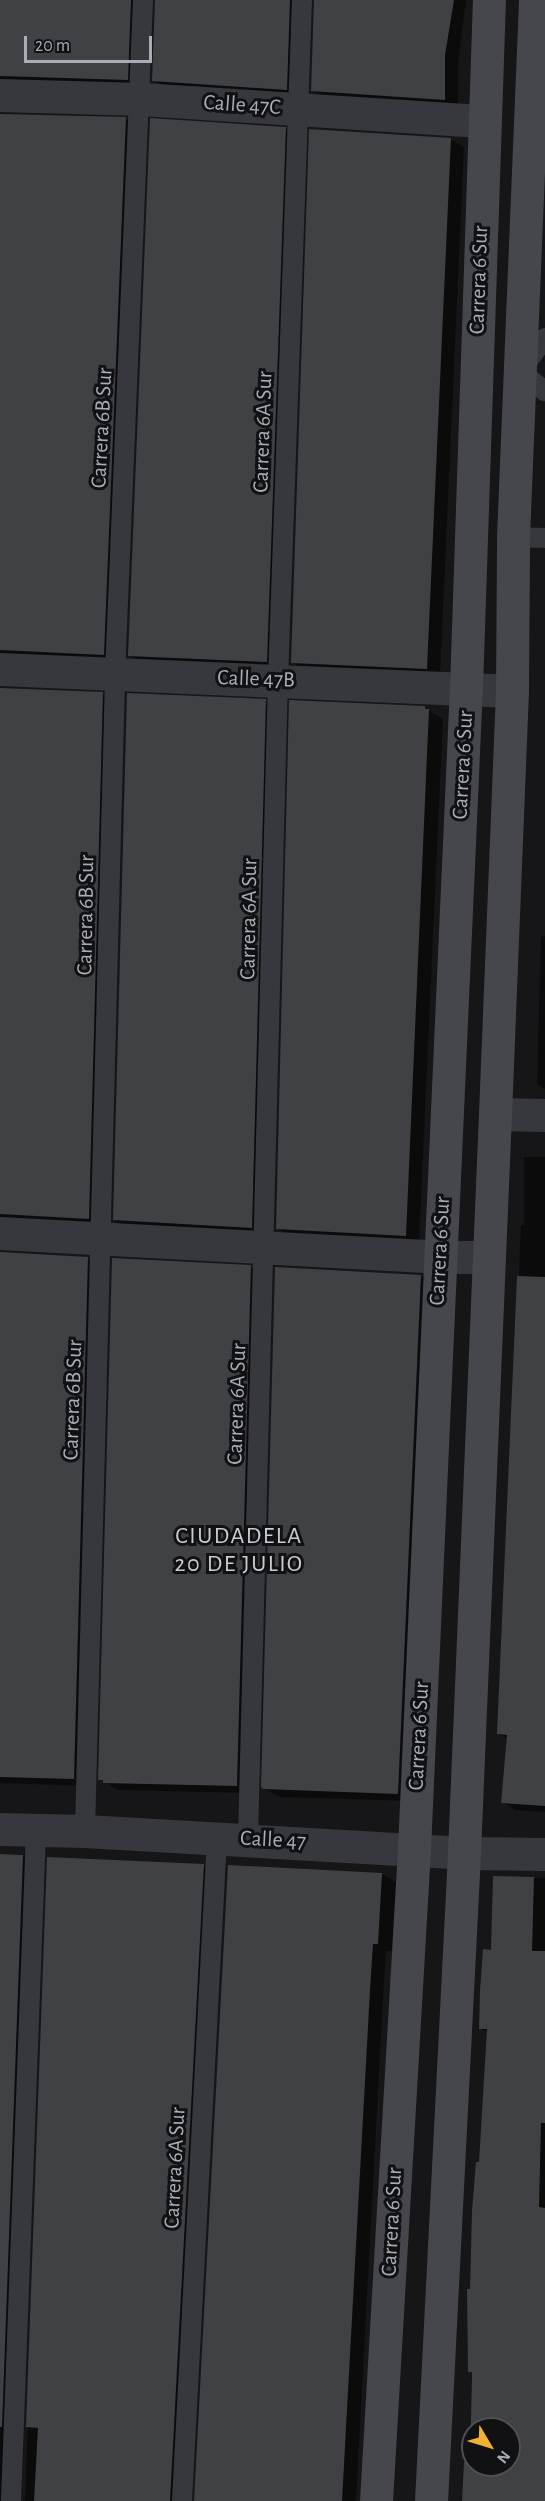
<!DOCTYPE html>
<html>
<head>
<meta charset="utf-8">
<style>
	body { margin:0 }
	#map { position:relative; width:545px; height:2501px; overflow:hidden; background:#161618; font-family:"Alegreya Sans",sans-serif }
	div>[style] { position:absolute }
	.shadow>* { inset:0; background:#0007 }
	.building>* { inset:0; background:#404145 }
	.lane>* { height:20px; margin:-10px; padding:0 10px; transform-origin:10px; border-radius:10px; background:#37383d }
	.street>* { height:33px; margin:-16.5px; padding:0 16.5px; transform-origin:16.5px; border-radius:16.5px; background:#37383d }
	.secondary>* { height:33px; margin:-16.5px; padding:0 16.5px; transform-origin:16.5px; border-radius:16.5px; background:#45474d }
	span { translate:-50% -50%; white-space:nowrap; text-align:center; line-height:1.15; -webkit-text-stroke:6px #111113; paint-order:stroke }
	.street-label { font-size:22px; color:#a8adb8 }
	.neighbourhood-label { font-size:24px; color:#c9ccd4; letter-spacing:1.5px }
	.north { position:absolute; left:461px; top:2417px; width:60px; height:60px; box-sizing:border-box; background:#111113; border:2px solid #4d4f55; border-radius:50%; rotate:128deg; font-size:16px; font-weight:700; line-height:24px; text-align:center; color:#a8adb8 }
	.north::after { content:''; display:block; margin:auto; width:21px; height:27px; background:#f2b134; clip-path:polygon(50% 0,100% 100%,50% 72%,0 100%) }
	.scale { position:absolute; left:24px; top:36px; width:128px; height:27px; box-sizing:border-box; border:3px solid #a8adb8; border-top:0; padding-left:8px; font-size:18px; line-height:21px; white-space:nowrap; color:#a8adb8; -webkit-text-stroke:4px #111113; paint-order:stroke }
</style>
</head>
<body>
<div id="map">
	<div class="shadow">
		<div style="clip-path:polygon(0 0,148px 0,141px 87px,0 91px)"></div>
		<div style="clip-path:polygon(157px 0,307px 0,300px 97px,167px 88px,153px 80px)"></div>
		<div style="clip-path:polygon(316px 0,466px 0,458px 63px,458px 107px,326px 98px,312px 90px)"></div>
		<div style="clip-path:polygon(0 115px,126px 119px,140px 127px,117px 662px,0 665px)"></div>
		<div style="clip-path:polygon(285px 129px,299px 137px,280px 669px,143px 663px,129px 655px)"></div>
		<div style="clip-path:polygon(450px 139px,464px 147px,440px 676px,306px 670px,292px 662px)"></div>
		<div style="clip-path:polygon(0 689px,102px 694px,116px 702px,102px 1226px,0 1229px)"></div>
		<div style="clip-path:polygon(265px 701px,279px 709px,265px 1235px,128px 1228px,114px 1220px)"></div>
		<div style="clip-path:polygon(424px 708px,443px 719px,419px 1243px,291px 1236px,277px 1228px)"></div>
		<div style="clip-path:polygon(545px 936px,545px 1089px,537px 1084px,541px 937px)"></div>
		<div style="clip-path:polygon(524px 1157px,545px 1157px,545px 1812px,516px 1810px,503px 1802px,508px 1739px,498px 1734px,521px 1225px,524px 1225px)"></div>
		<div style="clip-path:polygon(0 1253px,87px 1258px,101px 1266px,88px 1786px,0 1783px)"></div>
		<div style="clip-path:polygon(250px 1267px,264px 1275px,251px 1793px,118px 1790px,100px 1779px)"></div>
		<div style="clip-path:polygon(421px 1276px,434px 1284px,411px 1801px,279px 1797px,265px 1789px)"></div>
		<div style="clip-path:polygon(0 1854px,23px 1855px,37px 1863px,13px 2501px,0 2501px)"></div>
		<div style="clip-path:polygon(49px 1858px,203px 1866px,217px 1874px,184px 2501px,25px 2501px)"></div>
		<div style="clip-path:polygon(382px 1874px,396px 1882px,392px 1951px,386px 1951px,383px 1999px,356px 2501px,196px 2501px)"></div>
		<div style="clip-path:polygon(evenodd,494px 1878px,545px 1878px,545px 2501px,463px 2501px,471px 2463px,472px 2291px,488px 2033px,481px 2028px,492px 1951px,494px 1878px,473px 2429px,509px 2429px,509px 2465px,473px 2465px,473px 2429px)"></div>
	</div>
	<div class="building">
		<div style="clip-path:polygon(0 0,131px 0,128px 80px,0 76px)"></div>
		<div style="clip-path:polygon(155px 0,290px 0,287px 90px,152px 81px)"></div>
		<div style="clip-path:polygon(314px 0,454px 0,445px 55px,445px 100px,311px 91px)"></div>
		<div style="clip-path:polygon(0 114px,126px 117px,104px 655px,0 650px)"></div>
		<div style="clip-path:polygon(150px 118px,286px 127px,267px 662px,128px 656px)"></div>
		<div style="clip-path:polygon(309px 129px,451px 138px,427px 669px,291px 663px)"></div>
		<div style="clip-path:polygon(0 688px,103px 692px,89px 1219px,0 1214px)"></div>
		<div style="clip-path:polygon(127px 693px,266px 699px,252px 1228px,113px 1220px)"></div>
		<div style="clip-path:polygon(289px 700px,425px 706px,425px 709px,429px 709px,406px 1236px,276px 1229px)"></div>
		<div style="clip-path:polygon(0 1252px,88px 1257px,74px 1779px,0 1777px)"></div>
		<div style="clip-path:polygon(112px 1258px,251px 1265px,237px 1786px,103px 1783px,103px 1780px,98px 1780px)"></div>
		<div style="clip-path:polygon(275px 1267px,421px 1275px,398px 1794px,263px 1789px,261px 1787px)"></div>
		<div style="clip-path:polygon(517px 1276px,545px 1277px,545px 1806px,501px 1803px,507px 1735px,497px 1734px)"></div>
		<div style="clip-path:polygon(0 1854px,23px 1855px,2px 2427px,0 2427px)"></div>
		<div style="clip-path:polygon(47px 1857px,204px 1864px,170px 2501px,34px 2501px,38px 2428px,26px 2427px)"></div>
		<div style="clip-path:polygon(228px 1865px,382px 1873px,378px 1944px,373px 1944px,370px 1990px,342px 2501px,194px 2501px)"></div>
		<div style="clip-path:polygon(evenodd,493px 1876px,534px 1877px,532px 1951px,545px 1951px,545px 2123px,541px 2123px,539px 2207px,545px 2208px,545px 2501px,462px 2501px,464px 2462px,470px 2462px,472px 2372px,468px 2372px,467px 2289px,470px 2289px,472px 2210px,476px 2162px,479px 2162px,487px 2029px,479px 2029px,480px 1991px,483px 1949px,491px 1950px,493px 1876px,473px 2429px,509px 2429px,509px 2465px,473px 2465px,473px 2429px)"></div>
	</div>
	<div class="lane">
		<div style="left:545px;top:338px;width:41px;rotate:127.1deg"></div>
		<div style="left:520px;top:371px;width:32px;rotate:39deg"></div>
		<div style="left:513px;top:537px;width:32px;rotate:2deg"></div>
		<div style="left:85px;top:1831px;width:1157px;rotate:-88.51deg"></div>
		<div style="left:115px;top:674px;width:675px;rotate:-87.62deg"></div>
		<div style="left:248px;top:1838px;width:1158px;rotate:-88.52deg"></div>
		<div style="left:278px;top:680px;width:680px;rotate:-87.98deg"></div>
		<div style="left:11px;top:2501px;width:669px;rotate:-87.86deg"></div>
		<div style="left:182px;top:2501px;width:665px;rotate:-86.98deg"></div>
	</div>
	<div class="street">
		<div style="left:0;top:95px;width:141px;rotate:1.6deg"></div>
		<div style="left:141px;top:99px;width:344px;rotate:3.7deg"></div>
		<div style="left:0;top:669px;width:512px;rotate:2.46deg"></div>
		<div style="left:495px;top:1114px;width:50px;rotate:1.1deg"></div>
		<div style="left:0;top:1233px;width:441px;rotate:3.1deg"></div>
		<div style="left:440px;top:1257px;width:47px"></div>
		<div style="left:0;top:1829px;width:85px;rotate:1.3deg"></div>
		<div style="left:85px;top:1831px;width:380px;rotate:3.3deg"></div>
		<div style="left:464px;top:1853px;width:81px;rotate:0.7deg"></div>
	</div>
	<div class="secondary">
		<div style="left:376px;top:2501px;width:653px;rotate:-86.66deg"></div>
		<div style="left:414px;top:1849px;width:1162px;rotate:-87.44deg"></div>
		<div style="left:466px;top:688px;width:688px;rotate:-88.09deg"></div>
		<div style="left:431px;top:2501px;width:649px;rotate:-87.08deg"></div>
		<div style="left:464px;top:1853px;width:740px;rotate:-87.6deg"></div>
		<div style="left:495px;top:1114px;width:423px;rotate:-87.7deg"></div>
		<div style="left:512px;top:691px;width:154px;rotate:-89.6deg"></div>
		<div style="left:513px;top:537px;width:537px;rotate:-87.65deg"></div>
	</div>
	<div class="street-label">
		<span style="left:242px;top:105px;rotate:4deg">Calle 47C</span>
		<span style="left:479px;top:280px;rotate:-88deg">Carrera 6 Sur</span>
		<span style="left:102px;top:428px;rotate:-87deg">Carrera 6B Sur</span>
		<span style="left:263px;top:432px;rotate:-88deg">Carrera 6A Sur</span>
		<span style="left:256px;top:679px;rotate:2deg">Calle 47B</span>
		<span style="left:463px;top:765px;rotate:-87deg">Carrera 6 Sur</span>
		<span style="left:86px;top:915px;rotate:-89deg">Carrera 6B Sur</span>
		<span style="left:249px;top:919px;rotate:-89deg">Carrera 6A Sur</span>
		<span style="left:440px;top:1251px;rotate:-87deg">Carrera 6 Sur</span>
		<span style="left:73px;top:1400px;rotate:-88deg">Carrera 6B Sur</span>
		<span style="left:237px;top:1404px;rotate:-88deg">Carrera 6A Sur</span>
		<span style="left:419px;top:1736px;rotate:-87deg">Carrera 6 Sur</span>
		<span style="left:273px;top:1840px;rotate:3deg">Calle 47</span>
		<span style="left:175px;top:2168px;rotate:-87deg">Carrera 6A Sur</span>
		<span style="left:392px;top:2222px;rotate:-87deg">Carrera 6 Sur</span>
	</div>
	<div class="neighbourhood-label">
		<span style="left:239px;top:1551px">CIUDADELA<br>20 DE JULIO</span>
	</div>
	<div class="north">N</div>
	<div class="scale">20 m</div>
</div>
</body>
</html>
